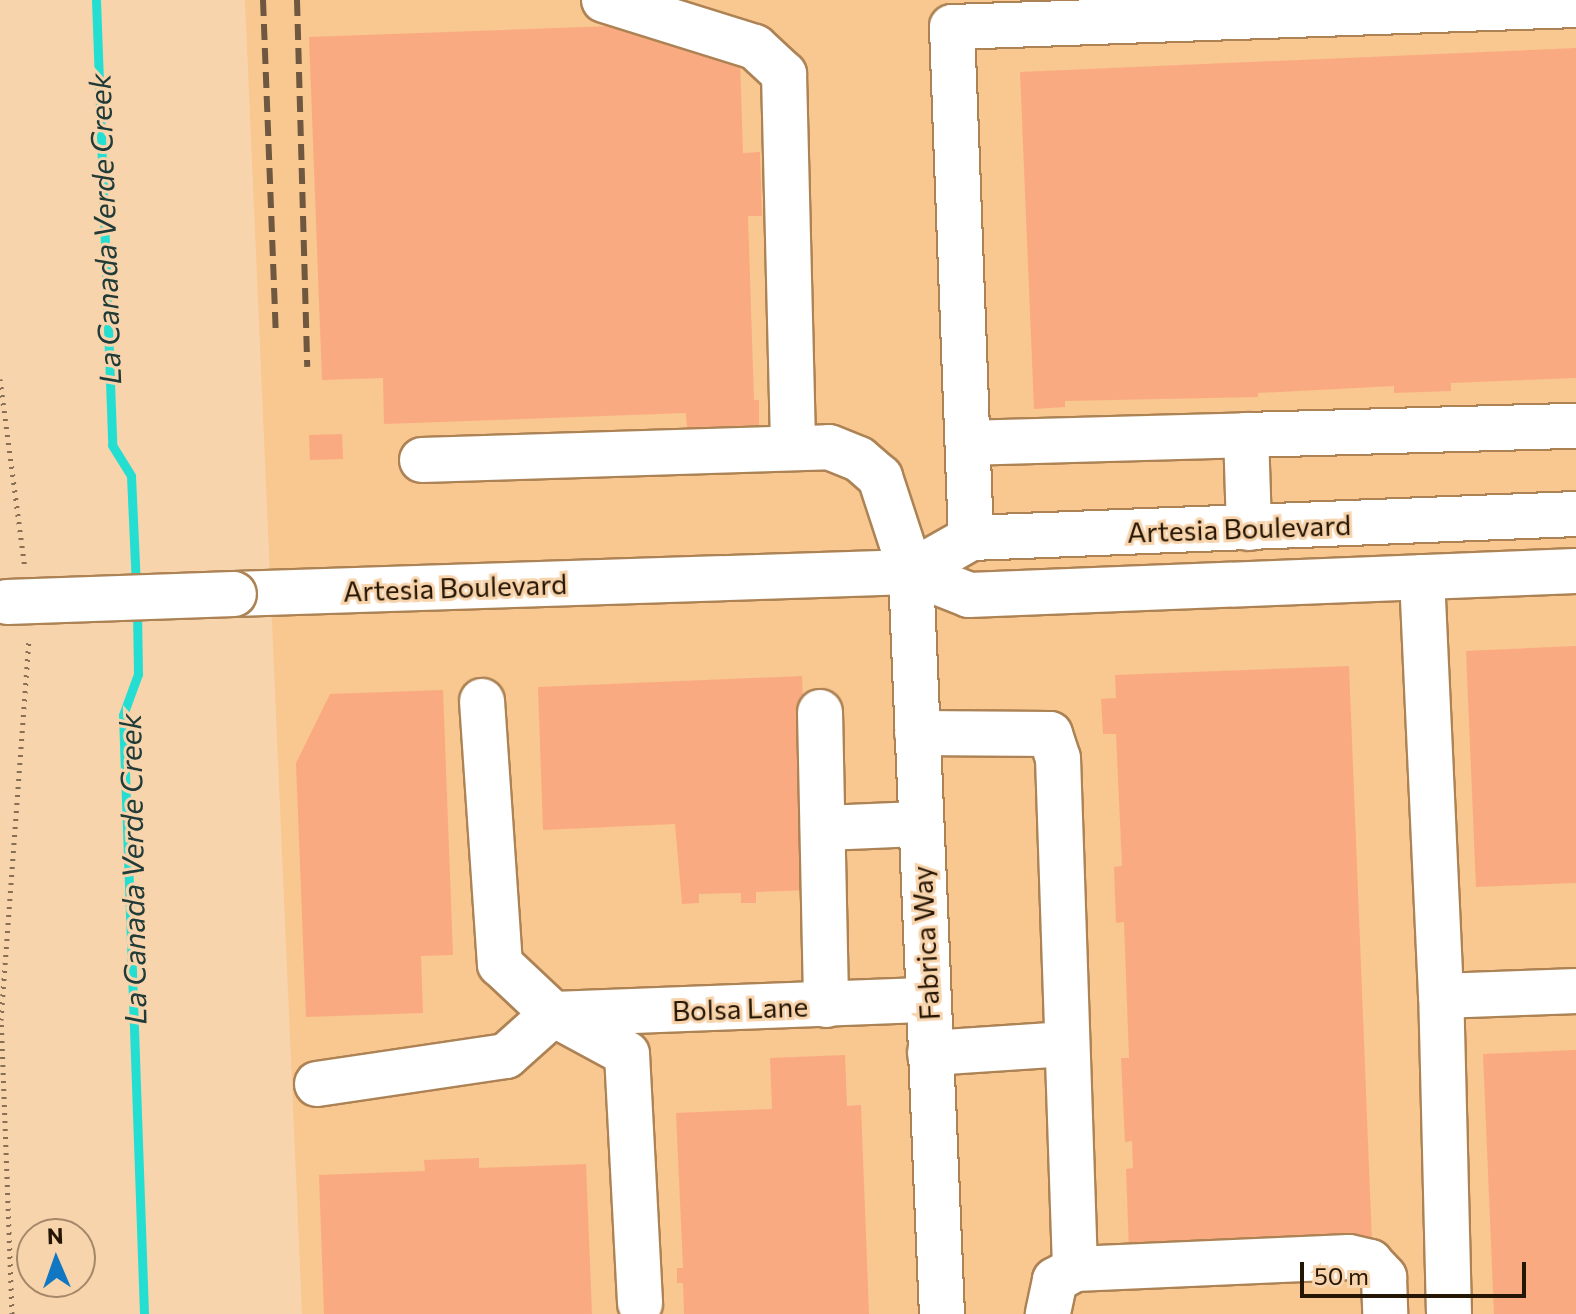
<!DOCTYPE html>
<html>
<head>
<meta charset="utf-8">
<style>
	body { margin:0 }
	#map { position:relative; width:1576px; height:1314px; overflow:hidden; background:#f8d4ad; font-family:Commissioner,sans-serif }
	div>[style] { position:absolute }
	.built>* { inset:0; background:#f9c790 }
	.stream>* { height:9px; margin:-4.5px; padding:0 4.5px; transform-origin:4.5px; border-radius:4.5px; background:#24ded2 }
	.building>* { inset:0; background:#faaa81 }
	.path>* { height:5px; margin-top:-2.5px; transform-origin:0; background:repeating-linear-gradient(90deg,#886e53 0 2px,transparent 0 8px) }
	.roads { filter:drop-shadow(2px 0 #ad8355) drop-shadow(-2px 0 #ad8355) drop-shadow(0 2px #ad8355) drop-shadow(0 -2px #ad8355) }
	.minor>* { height:44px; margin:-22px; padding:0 22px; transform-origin:22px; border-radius:22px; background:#fff }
	.major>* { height:44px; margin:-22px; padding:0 22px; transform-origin:22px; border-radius:22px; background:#fff }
	.rail>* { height:6px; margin-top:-3px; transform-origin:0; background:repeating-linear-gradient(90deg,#6f583f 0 16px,transparent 0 24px) }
	.bridges { filter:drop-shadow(2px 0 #ad8355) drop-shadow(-2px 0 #ad8355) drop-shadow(0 2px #ad8355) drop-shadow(0 -2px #ad8355) }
	.major-bridge>* { height:44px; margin:-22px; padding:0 22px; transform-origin:22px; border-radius:22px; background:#fff }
	span { translate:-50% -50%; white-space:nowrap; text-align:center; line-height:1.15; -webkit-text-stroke:6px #f8d4ad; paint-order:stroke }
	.street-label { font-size:28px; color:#251503 }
	.water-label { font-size:30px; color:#203b38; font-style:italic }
	.north { position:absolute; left:16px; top:1218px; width:80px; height:80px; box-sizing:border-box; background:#f8d4ad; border:2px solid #a48869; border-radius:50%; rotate:358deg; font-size:22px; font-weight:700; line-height:32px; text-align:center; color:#251503 }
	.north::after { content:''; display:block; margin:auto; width:28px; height:36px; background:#1177c2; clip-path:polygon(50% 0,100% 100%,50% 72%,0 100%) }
	.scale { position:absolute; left:1300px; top:1262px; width:226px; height:36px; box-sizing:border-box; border:4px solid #251503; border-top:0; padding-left:10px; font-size:24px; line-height:28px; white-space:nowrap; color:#251503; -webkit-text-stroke:6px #f8d4ad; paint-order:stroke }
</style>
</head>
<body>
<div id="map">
	<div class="built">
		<div style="clip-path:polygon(245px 0,1576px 0,1576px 1314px,302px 1314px)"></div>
	</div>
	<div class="stream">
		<div style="left:96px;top:0;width:445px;rotate:87.9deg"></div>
		<div style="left:112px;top:445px;width:36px;rotate:58deg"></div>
		<div style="left:131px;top:476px;width:111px;rotate:87.4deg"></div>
		<div style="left:137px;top:610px;width:64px;rotate:89.1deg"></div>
		<div style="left:138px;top:674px;width:44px;rotate:110.1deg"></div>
		<div style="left:123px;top:715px;width:599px;rotate:87.99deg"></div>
	</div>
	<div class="building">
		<div style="clip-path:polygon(612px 26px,740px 61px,743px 153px,760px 152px,762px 216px,748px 216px,754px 400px,759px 400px,759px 425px,687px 428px,686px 413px,384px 424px,383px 378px,322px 380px,309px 37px)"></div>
		<div style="clip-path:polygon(1576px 48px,1576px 378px,1451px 383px,1451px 391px,1394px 393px,1394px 386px,1258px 393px,1258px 397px,1065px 401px,1065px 407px,1034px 409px,1020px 72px)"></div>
		<div style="clip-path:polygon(342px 434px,343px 459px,310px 460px,309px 435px)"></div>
		<div style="clip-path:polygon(1576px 646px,1576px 883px,1476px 887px,1466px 651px)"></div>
		<div style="clip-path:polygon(1349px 666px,1372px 1242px,1129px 1251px,1126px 1169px,1133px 1168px,1132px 1141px,1125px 1142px,1121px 1058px,1129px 1058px,1124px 922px,1116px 923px,1114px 867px,1122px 866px,1116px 734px,1103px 734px,1101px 699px,1116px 698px,1115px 675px)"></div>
		<div style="clip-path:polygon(802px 676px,811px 890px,756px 892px,756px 903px,741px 903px,741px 893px,699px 894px,699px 903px,682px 904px,675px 824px,543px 830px,538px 687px)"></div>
		<div style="clip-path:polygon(443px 690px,453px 955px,421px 956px,423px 1013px,306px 1017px,296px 763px,330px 694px)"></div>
		<div style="clip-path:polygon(1576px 1050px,1576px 1314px,1494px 1314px,1483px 1054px)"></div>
		<div style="clip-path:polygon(845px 1055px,847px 1106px,861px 1105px,869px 1314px,684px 1314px,683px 1283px,677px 1283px,677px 1268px,683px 1268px,676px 1113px,772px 1109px,770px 1058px)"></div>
		<div style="clip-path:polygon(479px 1158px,479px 1168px,586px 1164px,592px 1314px,324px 1314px,319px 1175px,425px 1171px,424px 1160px)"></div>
	</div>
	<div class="path">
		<div style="left:0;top:379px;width:191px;rotate:82.5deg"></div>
		<div style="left:12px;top:1314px;width:294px;rotate:-92.1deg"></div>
		<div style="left:1px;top:1020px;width:383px;rotate:-85.8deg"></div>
	</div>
	<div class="roads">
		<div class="minor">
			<div style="left:604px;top:0;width:158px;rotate:17.3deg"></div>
			<div style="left:755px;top:47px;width:40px;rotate:43deg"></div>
			<div style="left:784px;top:74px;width:373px;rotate:88.6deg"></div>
			<div style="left:968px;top:443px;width:278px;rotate:-1.6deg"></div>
			<div style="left:422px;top:460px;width:407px;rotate:-1.8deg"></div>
			<div style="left:829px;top:447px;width:32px;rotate:22deg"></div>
			<div style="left:859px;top:459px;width:28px;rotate:41deg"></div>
			<div style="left:880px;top:477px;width:100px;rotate:71.9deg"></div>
			<div style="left:911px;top:572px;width:743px;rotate:87.61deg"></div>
			<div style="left:1249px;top:528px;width:93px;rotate:-91.8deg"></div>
			<div style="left:1246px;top:435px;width:330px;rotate:-1.6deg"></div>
			<div style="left:971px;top:538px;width:511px;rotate:-92.13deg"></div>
			<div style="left:952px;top:27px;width:624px;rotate:-2.02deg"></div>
			<div style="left:1422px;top:577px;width:419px;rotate:87.4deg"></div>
			<div style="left:482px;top:701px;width:264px;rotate:86.1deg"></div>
			<div style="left:500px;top:964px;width:73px;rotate:43.3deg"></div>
			<div style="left:553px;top:1014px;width:84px;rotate:28.4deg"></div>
			<div style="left:627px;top:1054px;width:250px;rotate:87deg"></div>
			<div style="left:820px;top:712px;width:293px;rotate:88.8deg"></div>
			<div style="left:917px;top:733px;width:133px;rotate:0.4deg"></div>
			<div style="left:1050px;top:734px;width:25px;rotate:72deg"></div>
			<div style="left:1058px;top:758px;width:511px;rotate:88.09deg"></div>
			<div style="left:1075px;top:1269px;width:23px;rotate:151deg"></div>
			<div style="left:1055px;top:1280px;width:35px;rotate:102deg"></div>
			<div style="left:823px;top:828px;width:97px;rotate:-2.4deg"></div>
			<div style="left:556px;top:1014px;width:371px;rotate:-2.2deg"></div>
			<div style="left:930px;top:1053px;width:137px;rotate:-3.8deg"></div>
			<div style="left:317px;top:1084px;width:191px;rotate:-8.4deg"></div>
			<div style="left:506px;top:1056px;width:63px;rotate:-41.8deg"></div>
			<div style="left:1075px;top:1269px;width:274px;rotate:-2.5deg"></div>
			<div style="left:1349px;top:1257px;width:22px;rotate:13deg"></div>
			<div style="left:1370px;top:1262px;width:21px;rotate:47deg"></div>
			<div style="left:1384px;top:1277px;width:37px;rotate:88deg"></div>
			<div style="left:1449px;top:1314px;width:318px;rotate:-91.4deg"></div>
			<div style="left:1441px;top:996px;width:135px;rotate:-2.1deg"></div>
		</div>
		<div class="major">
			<div style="left:911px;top:572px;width:69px;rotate:-29.5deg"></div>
			<div style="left:971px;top:538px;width:605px;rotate:-2.27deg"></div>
			<div style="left:234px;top:594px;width:677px;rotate:-1.86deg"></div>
			<div style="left:911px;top:572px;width:62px;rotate:21.6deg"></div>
			<div style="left:969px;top:595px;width:607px;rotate:-2.26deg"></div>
		</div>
	</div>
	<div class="rail">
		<div style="left:263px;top:0;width:332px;rotate:87.8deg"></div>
		<div style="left:297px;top:0;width:367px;rotate:88.4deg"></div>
	</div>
	<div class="bridges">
		<div class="major-bridge">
			<div style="left:7px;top:602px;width:227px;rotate:-2deg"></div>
		</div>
	</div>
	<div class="street-label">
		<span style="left:1239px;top:528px;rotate:-2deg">Artesia Boulevard</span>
		<span style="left:455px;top:587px;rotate:-2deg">Artesia Boulevard</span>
		<span style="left:925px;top:943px;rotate:-93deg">Fabrica Way</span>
		<span style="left:740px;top:1008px;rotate:-2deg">Bolsa Lane</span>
	</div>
	<div class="water-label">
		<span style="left:104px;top:229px;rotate:-92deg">La Canada Verde Creek</span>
		<span style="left:132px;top:869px;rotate:-91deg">La Canada Verde Creek</span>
	</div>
	<div class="north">N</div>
	<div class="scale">50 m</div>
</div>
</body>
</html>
